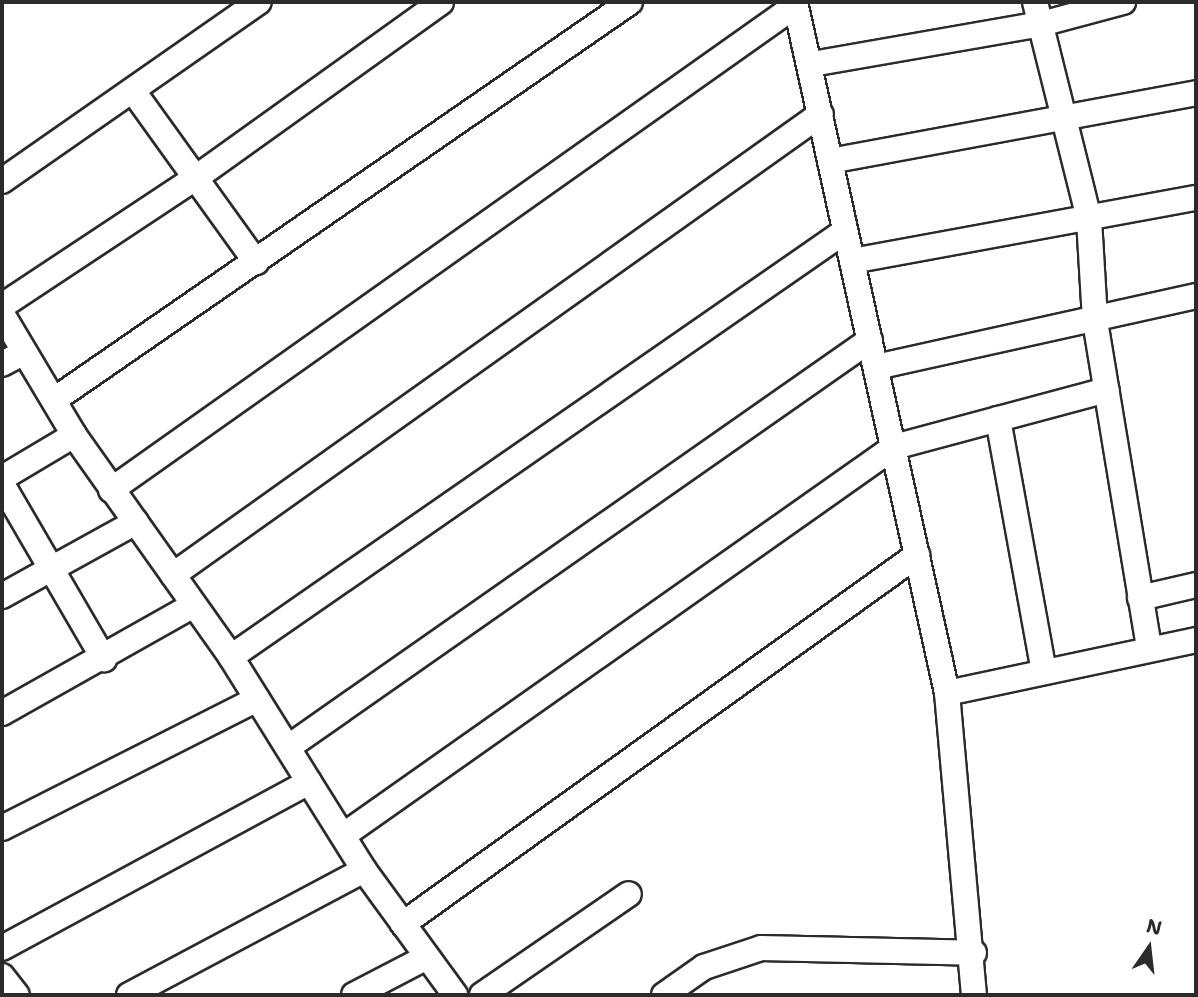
<!DOCTYPE html>
<html>
<head>
<meta charset="utf-8">
<style>
	body { margin:0 }
	#map { position:relative; width:1198px; height:997px; overflow:hidden; background:#fff; font-family:"Shantell Sans",sans-serif }
	div>[style] { position:absolute }
	.roads { filter:drop-shadow(2px 0 #2b2b2b) drop-shadow(-2px 0 #2b2b2b) drop-shadow(0 2px #2b2b2b) drop-shadow(0 -2px #2b2b2b) }
	.street>* { height:24px; margin:-12px; padding:0 12px; transform-origin:12px; border-radius:12px; background:#fff }
	span { translate:-50% -50%; white-space:nowrap; text-align:center; line-height:1.15; -webkit-text-stroke:5px #fff; paint-order:stroke }
	.frame { position:absolute; inset:0; border:4px solid #2b2b2b; pointer-events:none }
	.north { position:absolute; left:1114px; top:913px; width:70px; height:70px; -webkit-text-stroke:5px #fff; paint-order:stroke; rotate:14deg; font-size:19px; font-weight:700; line-height:28px; text-align:center; color:#2b2b2b }
	.north::after { content:''; display:block; margin:auto; width:24px; height:32px; background:#2b2b2b; clip-path:polygon(50% 0,100% 100%,50% 72%,0 100%) }
</style>
</head>
<body>
<div id="map">
	<div class="roads">
		<div class="street">
			<div style="left:795px;top:2px;width:708px;rotate:77.59deg"></div>
			<div style="left:947px;top:693px;width:303px;rotate:84.9deg"></div>
			<div style="left:1035px;top:2px;width:224px;rotate:76deg"></div>
			<div style="left:1089px;top:219px;width:102px;rotate:86.6deg"></div>
			<div style="left:1095px;top:321px;width:329px;rotate:80.6deg"></div>
			<div style="left:812px;top:64px;width:232px;rotate:-9.9deg"></div>
			<div style="left:1041px;top:24px;width:85px;rotate:-15deg"></div>
			<div style="left:133px;top:91px;width:211px;rotate:54.3deg"></div>
			<div style="left:830px;top:161px;width:372px;rotate:-10.5deg"></div>
			<div style="left:2px;top:181px;width:313px;rotate:-34.9deg"></div>
			<div style="left:852px;top:261px;width:350px;rotate:-10.4deg"></div>
			<div style="left:2px;top:306px;width:234px;rotate:-33.5deg"></div>
			<div style="left:197px;top:177px;width:300px;rotate:-35.6deg"></div>
			<div style="left:2px;top:314px;width:141px;rotate:59.2deg"></div>
			<div style="left:74px;top:435px;width:272px;rotate:54.7deg"></div>
			<div style="left:231px;top:657px;width:251px;rotate:58deg"></div>
			<div style="left:364px;top:870px;width:155px;rotate:53.9deg"></div>
			<div style="left:2px;top:364px;width:24px;rotate:-28deg"></div>
			<div style="left:876px;top:367px;width:328px;rotate:-12.5deg"></div>
			<div style="left:54px;top:400px;width:700px;rotate:-34.64deg"></div>
			<div style="left:998px;top:419px;width:256px;rotate:79.7deg"></div>
			<div style="left:2px;top:478px;width:84px;rotate:-30.8deg"></div>
			<div style="left:2px;top:484px;width:203px;rotate:59.8deg"></div>
			<div style="left:111px;top:490px;width:839px;rotate:-35.3deg"></div>
			<div style="left:173px;top:575px;width:795px;rotate:-35.43deg"></div>
			<div style="left:2px;top:596px;width:153px;rotate:-28.9deg"></div>
			<div style="left:1140px;top:598px;width:57px;rotate:-13.1deg"></div>
			<div style="left:231px;top:657px;width:747px;rotate:-34.75deg"></div>
			<div style="left:947px;top:693px;width:255px;rotate:-12deg"></div>
			<div style="left:2px;top:713px;width:220px;rotate:-29.4deg"></div>
			<div style="left:290px;top:746px;width:708px;rotate:-34.99deg"></div>
			<div style="left:2px;top:828px;width:286px;rotate:-26.8deg"></div>
			<div style="left:344px;top:835px;width:673px;rotate:-35.2deg"></div>
			<div style="left:894px;top:447px;width:220px;rotate:-15deg"></div>
			<div style="left:403px;top:924px;width:633px;rotate:-35.67deg"></div>
			<div style="left:2px;top:948px;width:349px;rotate:-28.4deg"></div>
			<div style="left:2px;top:976px;width:24px;rotate:52deg"></div>
			<div style="left:129px;top:995px;width:266px;rotate:-28deg"></div>
			<div style="left:354px;top:995px;width:82px;rotate:-27.5deg"></div>
			<div style="left:482px;top:995px;width:178px;rotate:-34.5deg"></div>
			<div style="left:664px;top:995px;width:49px;rotate:-35deg"></div>
			<div style="left:704px;top:967px;width:60px;rotate:-18.4deg"></div>
			<div style="left:761px;top:948px;width:213px;rotate:1.3deg"></div>
		</div>
	</div>
	<div class="frame"></div>
	<div class="north">N</div>
</div>
</body>
</html>
